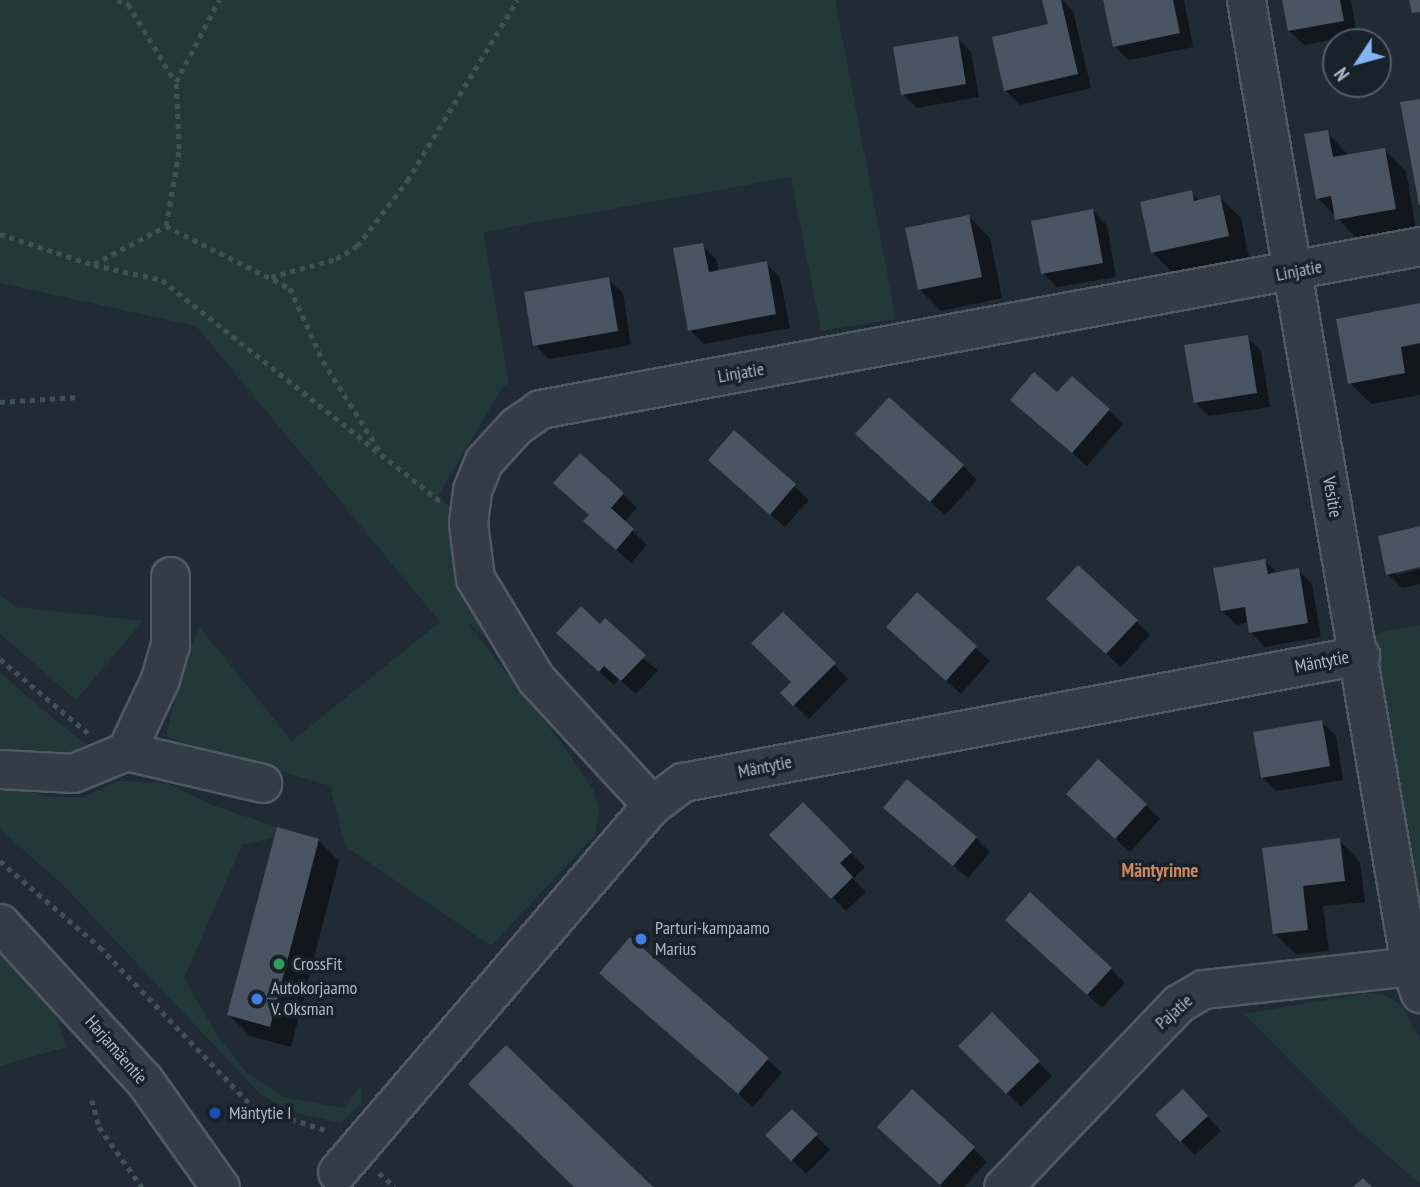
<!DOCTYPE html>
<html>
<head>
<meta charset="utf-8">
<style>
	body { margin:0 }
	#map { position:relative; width:1420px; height:1187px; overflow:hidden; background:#202b36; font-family:"PT Sans Narrow",sans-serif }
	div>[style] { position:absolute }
	.green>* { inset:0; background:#233838 }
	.shadow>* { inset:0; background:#0007 }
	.building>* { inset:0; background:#495562 }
	.path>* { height:4.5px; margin-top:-2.25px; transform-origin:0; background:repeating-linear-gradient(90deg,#405354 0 5px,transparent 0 10px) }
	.roads { filter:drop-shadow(2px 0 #515a64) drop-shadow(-2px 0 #515a64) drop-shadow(0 2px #515a64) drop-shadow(0 -2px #515a64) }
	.minor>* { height:37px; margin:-18.5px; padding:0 18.5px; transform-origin:18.5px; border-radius:18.5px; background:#343c46 }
	.dots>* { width:19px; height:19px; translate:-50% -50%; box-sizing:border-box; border:4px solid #19212b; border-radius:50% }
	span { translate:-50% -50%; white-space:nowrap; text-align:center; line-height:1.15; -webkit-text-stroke:7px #19212b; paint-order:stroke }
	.street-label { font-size:18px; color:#aeb7c3 }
	.poi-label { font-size:18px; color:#aeb7c3 }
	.left { translate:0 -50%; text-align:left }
	.neighbourhood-label { font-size:19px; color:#ce895e; font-weight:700 }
	.north { position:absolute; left:1322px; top:28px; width:70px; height:70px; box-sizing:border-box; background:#19212b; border:2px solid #555d68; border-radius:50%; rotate:234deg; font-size:19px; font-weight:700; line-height:28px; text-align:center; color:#aeb7c3 }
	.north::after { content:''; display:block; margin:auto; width:24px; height:32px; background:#83b4f3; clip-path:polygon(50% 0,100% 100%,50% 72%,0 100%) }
</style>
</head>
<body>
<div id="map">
	<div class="green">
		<div style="clip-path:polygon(0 0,835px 0,896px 319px,821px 331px,791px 177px,483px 232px,509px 384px,503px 386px,438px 496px,468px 523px,536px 679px,466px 621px,561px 742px,594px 791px,599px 812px,595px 835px,491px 946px,345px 846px,330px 786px,166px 737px,184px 660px,200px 628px,292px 741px,440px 622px,196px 326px,0 283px)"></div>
		<div style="clip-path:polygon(0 595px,16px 607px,143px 621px,76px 700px,0 634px)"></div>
		<div style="clip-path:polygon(1420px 625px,1420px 964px,1360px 655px,1378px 633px)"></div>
		<div style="clip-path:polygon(0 673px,52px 717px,86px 744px,68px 754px,0 749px)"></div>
		<div style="clip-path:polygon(0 780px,48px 797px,83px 797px,119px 781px,167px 783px,212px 805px,277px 827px,274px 837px,242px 845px,184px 978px,219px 1038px,248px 1074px,284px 1097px,343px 1108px,361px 1086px,362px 1102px,341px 1123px,291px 1112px,260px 1094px,64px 886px,0 829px)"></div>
		<div style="clip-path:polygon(0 933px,44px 976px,66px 1047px,0 1066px)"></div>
		<div style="clip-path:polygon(1368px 993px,1387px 996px,1403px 1007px,1420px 1040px,1420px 1184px,1362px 1133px,1244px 1014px)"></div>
	</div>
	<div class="shadow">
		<div style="clip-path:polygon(1044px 0,1062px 0,1073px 11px,1091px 88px,1020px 105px,1006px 91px,994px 38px,1050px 25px)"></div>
		<div style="clip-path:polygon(1105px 0,1184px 0,1193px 47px,1129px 60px,1114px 46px)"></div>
		<div style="clip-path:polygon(1283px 0,1351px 0,1357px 35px,1304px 45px,1289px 31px)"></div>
		<div style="clip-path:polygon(957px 38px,971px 52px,979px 97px,917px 108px,903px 94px)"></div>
		<div style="clip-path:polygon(1327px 132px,1349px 156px,1384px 150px,1406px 171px,1416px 229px,1358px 240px,1318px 198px)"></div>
		<div style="clip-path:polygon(1191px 192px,1200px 201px,1219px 197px,1241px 218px,1249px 257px,1174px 274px,1152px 252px)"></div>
		<div style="clip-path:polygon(1093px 211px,1107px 225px,1116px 277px,1057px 287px,1043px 273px)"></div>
		<div style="clip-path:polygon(969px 217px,990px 238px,1002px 298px,941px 311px,920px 290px)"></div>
		<div style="clip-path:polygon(702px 245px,716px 259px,719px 272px,766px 263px,780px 278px,790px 328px,704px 344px,690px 330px)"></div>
		<div style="clip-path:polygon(608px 279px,623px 293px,631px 345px,549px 359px,535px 345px)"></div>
		<div style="clip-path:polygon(1420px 305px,1420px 395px,1371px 404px,1350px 383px)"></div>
		<div style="clip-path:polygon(1247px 337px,1261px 351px,1270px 407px,1209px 416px,1195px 402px)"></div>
		<div style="clip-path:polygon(1057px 395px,1109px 410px,1123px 424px,1087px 466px,1027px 413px)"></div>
		<div style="clip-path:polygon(734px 432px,809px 500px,785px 527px,724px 474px)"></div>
		<div style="clip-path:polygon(871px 448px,963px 466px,977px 480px,945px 515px)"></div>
		<div style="clip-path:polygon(623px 494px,637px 508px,624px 522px,647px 545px,631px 563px,586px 521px)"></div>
		<div style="clip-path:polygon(1420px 528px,1420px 566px,1396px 571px,1396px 575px,1420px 569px,1420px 584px,1402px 588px,1388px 574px)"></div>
		<div style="clip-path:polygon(1265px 561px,1278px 574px,1298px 570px,1312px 584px,1321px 637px,1265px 647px,1251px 633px,1249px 622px,1237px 625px,1222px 611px)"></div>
		<div style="clip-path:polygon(917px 594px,990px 661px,961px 694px,902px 641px)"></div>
		<div style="clip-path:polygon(1062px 613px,1136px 621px,1150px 635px,1121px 667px)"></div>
		<div style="clip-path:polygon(783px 614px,848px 679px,809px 719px,782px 693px,794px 682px)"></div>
		<div style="clip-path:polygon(600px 627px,658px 670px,636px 694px,619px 679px,614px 685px,573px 647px)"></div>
		<div style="clip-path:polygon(1321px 722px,1336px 736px,1343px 780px,1276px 791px,1262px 777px)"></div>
		<div style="clip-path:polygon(803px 805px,865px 867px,853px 879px,866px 892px,846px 911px,772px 835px)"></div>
		<div style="clip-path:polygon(1146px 805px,1160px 819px,1130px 852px,1082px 808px)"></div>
		<div style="clip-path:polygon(900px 821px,976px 838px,990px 852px,968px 878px)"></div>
		<div style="clip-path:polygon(318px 840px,339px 861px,291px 1047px,250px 1036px,229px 1015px)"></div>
		<div style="clip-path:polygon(1339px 840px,1360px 862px,1365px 902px,1323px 906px,1329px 951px,1296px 954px,1274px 933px,1264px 849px)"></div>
		<div style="clip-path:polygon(1021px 934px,1111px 969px,1125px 983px,1102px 1008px)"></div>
		<div style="clip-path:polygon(630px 939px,782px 1073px,753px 1107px,615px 986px)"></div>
		<div style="clip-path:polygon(992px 1015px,1052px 1076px,1021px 1107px,960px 1046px)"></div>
		<div style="clip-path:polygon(1197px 1106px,1221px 1131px,1195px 1155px,1181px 1141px)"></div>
		<div style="clip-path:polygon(792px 1111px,830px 1150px,806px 1174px,768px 1135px)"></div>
		<div style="clip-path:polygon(893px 1141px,973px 1148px,987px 1162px,964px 1187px,943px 1187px)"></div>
	</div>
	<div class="building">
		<div style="clip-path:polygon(1042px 0,1061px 0,1078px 74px,1004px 91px,992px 37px,1048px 24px)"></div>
		<div style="clip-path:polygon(1103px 0,1173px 0,1180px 33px,1113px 47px)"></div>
		<div style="clip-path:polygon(1282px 0,1340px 0,1344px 21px,1288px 31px)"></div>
		<div style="clip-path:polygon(1409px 0,1420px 0,1420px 12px,1412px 13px)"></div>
		<div style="clip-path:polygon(958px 36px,966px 84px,901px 95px,893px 47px)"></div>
		<div style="clip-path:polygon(1420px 99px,1420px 205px,1419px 205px,1400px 102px)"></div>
		<div style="clip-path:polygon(1328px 130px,1333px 157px,1385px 148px,1396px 209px,1335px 220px,1331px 196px,1316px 199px,1304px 134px)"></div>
		<div style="clip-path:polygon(1192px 190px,1194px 201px,1220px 195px,1229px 236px,1151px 253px,1140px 202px)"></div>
		<div style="clip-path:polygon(1093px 209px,1103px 263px,1041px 274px,1031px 221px)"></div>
		<div style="clip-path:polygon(969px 215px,982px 277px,918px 290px,905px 228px)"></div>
		<div style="clip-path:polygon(703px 243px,709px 272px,767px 261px,776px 314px,688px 331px,673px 248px)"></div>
		<div style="clip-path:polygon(609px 277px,618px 331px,533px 346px,524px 292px)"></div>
		<div style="clip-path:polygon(1420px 303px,1420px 343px,1401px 347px,1405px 373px,1348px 384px,1336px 319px)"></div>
		<div style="clip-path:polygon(1248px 335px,1257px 393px,1194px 403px,1184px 345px)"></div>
		<div style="clip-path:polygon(1034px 372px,1057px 392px,1072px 376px,1110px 409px,1072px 453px,1010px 400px)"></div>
		<div style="clip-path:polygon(889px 397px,964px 465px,930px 502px,855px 434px)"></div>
		<div style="clip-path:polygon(734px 430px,796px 484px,770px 515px,708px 460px)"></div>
		<div style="clip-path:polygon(580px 453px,624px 493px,611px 508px,634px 529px,616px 550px,583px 521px,589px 515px,553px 483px)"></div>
		<div style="clip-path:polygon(1420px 526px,1420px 567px,1386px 575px,1378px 536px)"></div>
		<div style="clip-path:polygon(1265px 559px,1268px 574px,1299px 568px,1308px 623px,1249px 633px,1245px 607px,1221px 611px,1213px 568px)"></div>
		<div style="clip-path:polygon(1078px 565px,1138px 620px,1106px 654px,1046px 599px)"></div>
		<div style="clip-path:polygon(917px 592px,977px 646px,946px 681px,886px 627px)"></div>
		<div style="clip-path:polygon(581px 606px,600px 624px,605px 618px,646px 655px,621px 681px,604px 666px,599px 672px,556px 633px)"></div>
		<div style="clip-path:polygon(783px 612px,836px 663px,793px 706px,780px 693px,791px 682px,751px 643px)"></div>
		<div style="clip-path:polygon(1322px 720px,1330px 766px,1261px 778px,1253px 732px)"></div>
		<div style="clip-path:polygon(1098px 759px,1147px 804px,1115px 839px,1066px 794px)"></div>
		<div style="clip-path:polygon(907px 779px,977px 837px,953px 866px,883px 808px)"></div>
		<div style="clip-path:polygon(803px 802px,852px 852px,840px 863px,853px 877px,831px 899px,769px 835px)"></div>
		<div style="clip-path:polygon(277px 827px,319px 839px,270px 1027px,227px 1015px)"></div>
		<div style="clip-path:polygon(1340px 838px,1345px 881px,1303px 886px,1308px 930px,1273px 934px,1262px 848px)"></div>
		<div style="clip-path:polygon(1030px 892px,1112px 968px,1087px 995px,1005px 920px)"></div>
		<div style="clip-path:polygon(630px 937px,769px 1058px,738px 1094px,599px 973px)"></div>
		<div style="clip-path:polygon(992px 1012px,1040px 1061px,1006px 1094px,958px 1046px)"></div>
		<div style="clip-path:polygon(506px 1045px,653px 1187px,574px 1187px,468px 1084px)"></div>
		<div style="clip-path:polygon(912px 1089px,975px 1147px,940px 1185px,877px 1127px)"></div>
		<div style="clip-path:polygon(1183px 1089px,1208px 1116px,1180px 1142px,1155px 1115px)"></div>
		<div style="clip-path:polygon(792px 1109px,818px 1134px,791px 1161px,765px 1135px)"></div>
		<div style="clip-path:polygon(1363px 1178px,1372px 1187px,1353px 1187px)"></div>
	</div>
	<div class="path">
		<div style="left:117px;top:0;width:12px;rotate:20deg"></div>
		<div style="left:128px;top:4px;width:90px;rotate:58.6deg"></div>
		<div style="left:166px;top:226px;width:78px;rotate:-80.4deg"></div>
		<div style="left:179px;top:149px;width:67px;rotate:-92.6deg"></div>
		<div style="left:176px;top:82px;width:93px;rotate:-62.3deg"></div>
		<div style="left:0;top:234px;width:99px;rotate:18.3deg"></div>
		<div style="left:94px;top:265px;width:70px;rotate:12.4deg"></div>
		<div style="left:162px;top:280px;width:355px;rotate:38.5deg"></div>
		<div style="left:94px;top:264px;width:81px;rotate:-27.8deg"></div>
		<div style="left:166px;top:226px;width:139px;rotate:26.6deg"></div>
		<div style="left:290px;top:288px;width:80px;rotate:65.7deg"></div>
		<div style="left:323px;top:361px;width:115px;rotate:57.8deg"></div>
		<div style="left:271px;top:277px;width:67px;rotate:-15.5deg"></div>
		<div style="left:336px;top:259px;width:25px;rotate:-32deg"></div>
		<div style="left:357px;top:246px;width:82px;rotate:-52.4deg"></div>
		<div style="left:407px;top:181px;width:212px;rotate:-58.7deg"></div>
		<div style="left:0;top:402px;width:78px;rotate:-3.7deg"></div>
		<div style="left:0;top:659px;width:115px;rotate:40.1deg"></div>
		<div style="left:0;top:861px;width:132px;rotate:40.7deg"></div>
		<div style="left:100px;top:947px;width:221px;rotate:46.3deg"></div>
		<div style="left:253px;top:1107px;width:80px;rotate:17.5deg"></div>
		<div style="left:92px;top:1100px;width:28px;rotate:75deg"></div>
		<div style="left:99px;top:1127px;width:74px;rotate:54.4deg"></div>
		<div style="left:379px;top:1173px;width:21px;rotate:41deg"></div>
	</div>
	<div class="roads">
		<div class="minor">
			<div style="left:1246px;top:0;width:980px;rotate:80.36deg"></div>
			<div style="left:1410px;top:966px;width:29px;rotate:70deg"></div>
			<div style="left:126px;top:751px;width:140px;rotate:13.2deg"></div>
			<div style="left:0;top:769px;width:73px;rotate:3.1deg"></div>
			<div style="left:73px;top:773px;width:57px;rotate:-22.5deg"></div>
			<div style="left:126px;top:751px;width:80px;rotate:-64.7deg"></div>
			<div style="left:160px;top:679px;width:35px;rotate:-74deg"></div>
			<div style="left:170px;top:645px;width:69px;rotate:-90deg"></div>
			<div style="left:652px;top:805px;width:171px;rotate:-132.6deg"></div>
			<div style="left:536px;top:679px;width:118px;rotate:-121.1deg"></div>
			<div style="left:475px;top:578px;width:55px;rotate:-97.3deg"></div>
			<div style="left:468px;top:523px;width:33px;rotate:-83deg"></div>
			<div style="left:472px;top:490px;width:31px;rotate:-68deg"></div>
			<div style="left:484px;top:461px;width:47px;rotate:-47.6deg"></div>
			<div style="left:516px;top:426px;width:29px;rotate:-35deg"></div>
			<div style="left:540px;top:409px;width:895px;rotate:-10.49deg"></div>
			<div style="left:0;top:923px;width:213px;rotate:47.5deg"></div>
			<div style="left:144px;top:1080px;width:131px;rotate:54.6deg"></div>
			<div style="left:337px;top:1172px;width:484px;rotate:-49.4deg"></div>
			<div style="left:652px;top:805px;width:39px;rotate:-37deg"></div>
			<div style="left:683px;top:782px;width:689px;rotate:-10.62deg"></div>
			<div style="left:1003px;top:1187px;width:255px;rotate:-46.3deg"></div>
			<div style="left:1179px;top:1003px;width:28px;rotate:-30deg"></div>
			<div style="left:1203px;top:989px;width:208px;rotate:-6.3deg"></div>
		</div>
	</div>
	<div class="dots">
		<div style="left:641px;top:939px;background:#3f7fe0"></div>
		<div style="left:279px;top:964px;background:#2e9e5b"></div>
		<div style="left:257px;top:999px;background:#3f7fe0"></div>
		<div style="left:215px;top:1113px;background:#1a4fb4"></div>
	</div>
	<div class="street-label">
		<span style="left:1299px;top:271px;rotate:-11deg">Linjatie</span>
		<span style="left:741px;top:373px;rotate:-10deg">Linjatie</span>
		<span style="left:1332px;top:497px;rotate:80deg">Vesitie</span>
		<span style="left:1322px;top:662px;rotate:-11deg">Mäntytie</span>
		<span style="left:765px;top:767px;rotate:-11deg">Mäntytie</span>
		<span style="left:1174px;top:1012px;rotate:-41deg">Pajatie</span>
		<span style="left:116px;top:1050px;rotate:49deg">Harjamäentie</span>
	</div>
	<div class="poi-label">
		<span class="left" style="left:655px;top:939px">Parturi-kampaamo<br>Marius</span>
		<span class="left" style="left:293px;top:964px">CrossFit</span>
		<span class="left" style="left:271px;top:999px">Autokorjaamo<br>V. Oksman</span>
		<span class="left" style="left:229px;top:1113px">Mäntytie I</span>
	</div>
	<div class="neighbourhood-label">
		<span style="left:1160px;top:871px">Mäntyrinne</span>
	</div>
	<div class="north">N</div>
</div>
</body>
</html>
